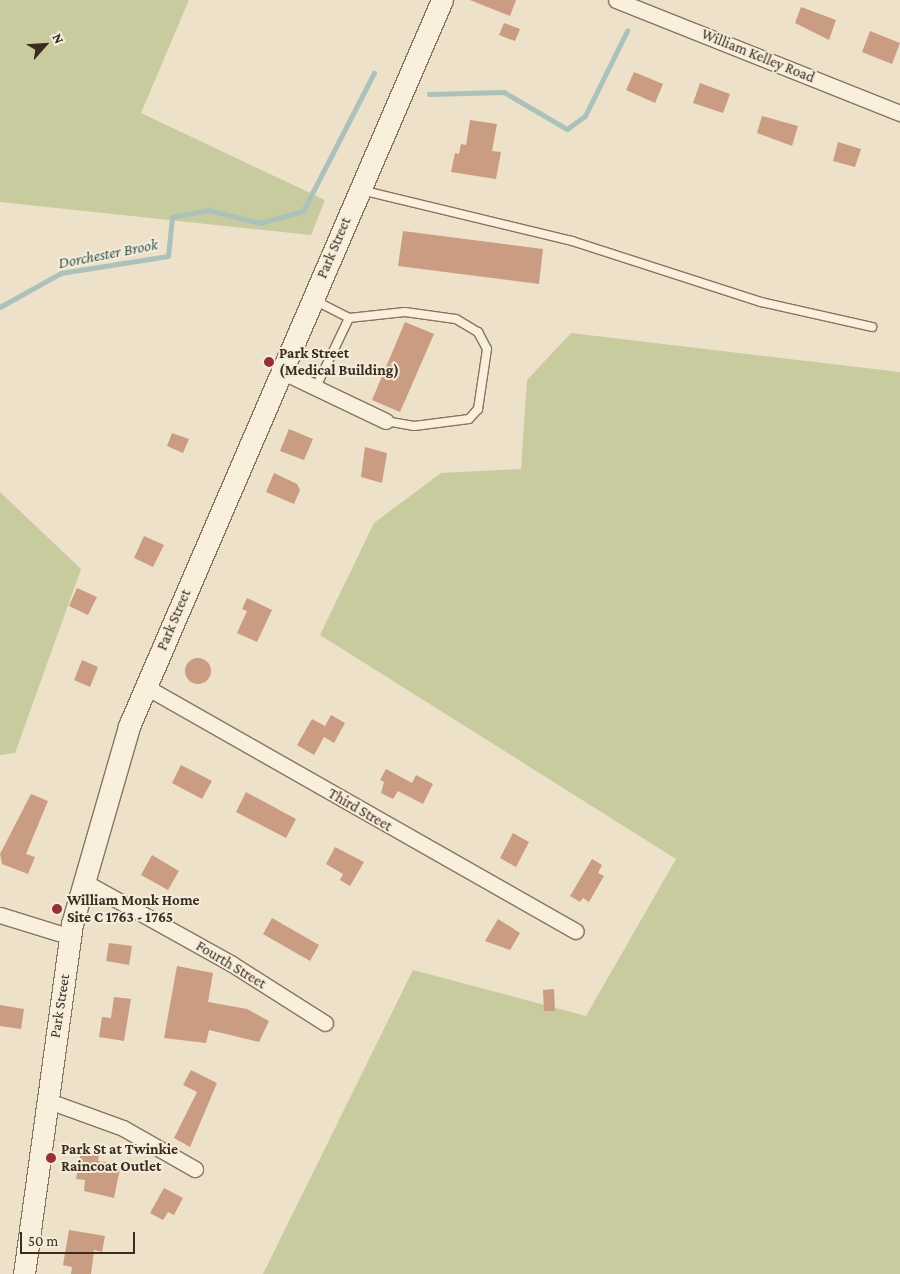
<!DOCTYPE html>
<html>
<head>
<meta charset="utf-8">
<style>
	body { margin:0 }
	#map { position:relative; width:900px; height:1274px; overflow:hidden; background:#ede1ca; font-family:"Crimson Pro",serif }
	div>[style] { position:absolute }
	.green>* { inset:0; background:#c8cb9d }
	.stream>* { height:4.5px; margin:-2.25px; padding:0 2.25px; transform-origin:2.25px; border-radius:2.25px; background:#aac2ba }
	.building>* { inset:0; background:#ca9c81 }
	.round { border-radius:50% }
	.roads { filter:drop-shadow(1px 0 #89735f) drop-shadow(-1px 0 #89735f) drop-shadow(0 1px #89735f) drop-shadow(0 -1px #89735f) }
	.service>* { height:8px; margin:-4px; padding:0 4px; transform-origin:4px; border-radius:4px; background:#f8efdd }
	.minor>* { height:15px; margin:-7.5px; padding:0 7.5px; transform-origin:7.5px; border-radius:7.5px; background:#f8efdd }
	.secondary>* { height:21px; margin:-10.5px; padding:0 10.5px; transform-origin:10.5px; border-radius:10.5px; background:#f8efdd }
	.dots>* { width:14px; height:14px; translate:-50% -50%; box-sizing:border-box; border:2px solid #f5ecd9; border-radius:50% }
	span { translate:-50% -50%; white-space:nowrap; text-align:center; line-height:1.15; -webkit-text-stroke:4px #f5ecd9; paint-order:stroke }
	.street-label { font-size:15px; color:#3b2c21 }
	.poi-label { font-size:15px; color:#3b2c21; font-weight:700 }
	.left { translate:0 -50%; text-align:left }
	.water-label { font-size:16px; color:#315955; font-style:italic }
	.north { position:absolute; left:20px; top:20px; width:50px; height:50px; -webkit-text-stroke:4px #f5ecd9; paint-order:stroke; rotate:64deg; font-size:14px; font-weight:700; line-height:20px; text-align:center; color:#3b2c21 }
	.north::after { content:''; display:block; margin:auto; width:18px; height:22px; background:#3b2c21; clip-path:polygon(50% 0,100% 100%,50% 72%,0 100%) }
	.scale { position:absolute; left:20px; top:1232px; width:115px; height:22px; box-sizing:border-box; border:2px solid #3b2c21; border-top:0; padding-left:6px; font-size:15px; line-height:18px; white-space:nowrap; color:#3b2c21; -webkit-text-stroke:4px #f5ecd9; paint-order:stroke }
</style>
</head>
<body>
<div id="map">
	<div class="green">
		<div style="clip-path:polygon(0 0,189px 0,141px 113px,325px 200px,311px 235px,0 202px)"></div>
		<div style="clip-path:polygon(571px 333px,900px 372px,900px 1274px,263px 1274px,413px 970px,586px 1016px,676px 859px,320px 635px,374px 523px,441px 473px,521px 469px,527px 380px)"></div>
		<div style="clip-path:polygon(0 492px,81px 569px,15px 753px,0 755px)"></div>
	</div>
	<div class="stream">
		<div style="left:429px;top:94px;width:75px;rotate:-1.5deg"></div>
		<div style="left:504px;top:92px;width:73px;rotate:30.4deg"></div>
		<div style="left:567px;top:129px;width:22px;rotate:-36deg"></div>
		<div style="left:585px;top:116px;width:95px;rotate:-63.7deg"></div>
		<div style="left:0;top:307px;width:70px;rotate:-29.1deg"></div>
		<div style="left:61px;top:273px;width:108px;rotate:-9deg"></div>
		<div style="left:168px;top:256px;width:39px;rotate:-84deg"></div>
		<div style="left:172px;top:217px;width:37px;rotate:-11deg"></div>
		<div style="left:208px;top:210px;width:54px;rotate:14deg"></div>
		<div style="left:260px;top:223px;width:45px;rotate:-15.6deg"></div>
		<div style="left:303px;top:211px;width:155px;rotate:-62.8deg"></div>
	</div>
	<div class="building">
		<div style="clip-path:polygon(470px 0,516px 0,510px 16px)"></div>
		<div style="clip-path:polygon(801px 7px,836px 20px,829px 40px,795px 23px)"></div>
		<div style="clip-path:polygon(504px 23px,520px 29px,515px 41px,499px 35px)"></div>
		<div style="clip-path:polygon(870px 31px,900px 43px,892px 64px,862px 52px)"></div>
		<div style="clip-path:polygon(634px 72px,663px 84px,655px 103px,626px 90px)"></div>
		<div style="clip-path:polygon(700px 83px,730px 94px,723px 113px,693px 103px)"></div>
		<div style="clip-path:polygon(762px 116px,798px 126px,792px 146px,757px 133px)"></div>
		<div style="clip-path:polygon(470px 120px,497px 124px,492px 151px,501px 152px,496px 179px,451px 172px,455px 153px,459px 154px,461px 144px,466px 145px)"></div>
		<div style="clip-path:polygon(838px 142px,861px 149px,855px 167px,833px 161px)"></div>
		<div style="clip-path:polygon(403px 231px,543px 249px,539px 284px,398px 266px)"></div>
		<div style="clip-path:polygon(405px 322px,434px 334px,400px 412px,372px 400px)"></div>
		<div style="clip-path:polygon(289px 429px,313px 439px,304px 460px,280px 451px)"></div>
		<div style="clip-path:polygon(172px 433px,189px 439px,183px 453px,167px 446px)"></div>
		<div style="clip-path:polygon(365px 447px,387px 453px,382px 483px,361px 477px)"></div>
		<div style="clip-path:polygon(274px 473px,297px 484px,300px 490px,294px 504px,266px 492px)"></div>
		<div style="clip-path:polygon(144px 536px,164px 545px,153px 567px,134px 558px)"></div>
		<div style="clip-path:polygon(77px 588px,97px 597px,88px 615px,69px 606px)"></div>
		<div style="clip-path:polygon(247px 598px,272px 610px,257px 642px,237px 633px,247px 611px,242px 609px)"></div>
		<div class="round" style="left:185px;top:658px;width:26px;height:26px"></div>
		<div style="clip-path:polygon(82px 660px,98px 667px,90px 687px,74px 680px)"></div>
		<div style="clip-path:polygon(331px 715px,345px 723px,334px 743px,324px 737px,314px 755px,297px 745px,312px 719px,325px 726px)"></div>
		<div style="clip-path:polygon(181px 765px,212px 781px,202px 799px,172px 783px)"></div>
		<div style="clip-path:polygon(386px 769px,412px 783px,416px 775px,433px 784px,423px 804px,398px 791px,393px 799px,381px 793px,384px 782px,380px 780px)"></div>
		<div style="clip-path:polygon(246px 792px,296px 819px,286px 838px,236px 812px)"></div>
		<div style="clip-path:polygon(31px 794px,48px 801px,26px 854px,35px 857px,28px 874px,2px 864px,0 854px)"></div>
		<div style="clip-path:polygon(513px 833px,529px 842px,516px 867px,500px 858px)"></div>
		<div style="clip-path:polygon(335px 847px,364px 862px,350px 886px,340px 880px,343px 874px,326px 864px)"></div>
		<div style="clip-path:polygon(152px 855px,179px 871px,168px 890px,141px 875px)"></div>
		<div style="clip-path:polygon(592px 859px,602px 865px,598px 873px,604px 876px,589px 902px,583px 898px,580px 902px,570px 896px)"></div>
		<div style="clip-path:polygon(272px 918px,319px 945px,310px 961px,263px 934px)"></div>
		<div style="clip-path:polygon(498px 919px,520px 933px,510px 950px,485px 941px)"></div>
		<div style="clip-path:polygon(109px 943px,132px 946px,129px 965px,106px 961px)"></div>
		<div style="clip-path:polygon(177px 966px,213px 973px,208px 1002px,247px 1009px,269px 1021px,259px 1042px,209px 1030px,206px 1043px,164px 1038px)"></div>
		<div style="clip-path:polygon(554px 989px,555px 1011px,544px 1011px,543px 990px)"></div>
		<div style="clip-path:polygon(114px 997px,131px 999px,124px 1041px,99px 1037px,102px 1017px,111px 1018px)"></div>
		<div style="clip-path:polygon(0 1005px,24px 1009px,21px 1029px,0 1026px)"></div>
		<div style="clip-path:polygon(191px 1070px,217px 1083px,190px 1147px,174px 1138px,197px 1092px,183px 1085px)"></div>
		<div style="clip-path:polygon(81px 1151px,99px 1154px,98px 1161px,121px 1164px,114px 1198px,84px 1191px,85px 1180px,76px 1179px)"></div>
		<div style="clip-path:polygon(164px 1188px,183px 1198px,174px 1215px,168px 1212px,163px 1220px,150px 1213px)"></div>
		<div style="clip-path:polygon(69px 1230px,105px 1236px,102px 1252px,94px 1250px,91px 1274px,71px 1274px,72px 1267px,63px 1265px)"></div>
	</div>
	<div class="roads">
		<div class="service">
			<div style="left:361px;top:190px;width:217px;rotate:13.6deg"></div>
			<div style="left:572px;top:241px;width:199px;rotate:17.9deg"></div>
			<div style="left:761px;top:302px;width:114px;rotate:12.7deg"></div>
			<div style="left:314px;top:300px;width:39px;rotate:27deg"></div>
			<div style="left:349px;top:318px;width:56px;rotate:-6.1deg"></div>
			<div style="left:405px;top:312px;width:51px;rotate:7.8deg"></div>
			<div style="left:456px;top:319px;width:26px;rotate:31deg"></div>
			<div style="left:478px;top:332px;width:19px;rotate:62deg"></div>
			<div style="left:487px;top:349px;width:61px;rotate:98.5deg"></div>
			<div style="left:478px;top:409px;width:13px;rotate:132deg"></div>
			<div style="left:469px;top:419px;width:55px;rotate:172.7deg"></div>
			<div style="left:414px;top:426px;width:28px;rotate:-170deg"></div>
			<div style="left:316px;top:387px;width:76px;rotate:-64.4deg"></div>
		</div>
		<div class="minor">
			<div style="left:616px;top:0;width:306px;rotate:21.7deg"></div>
			<div style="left:281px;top:371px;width:116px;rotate:25.5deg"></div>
			<div style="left:146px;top:687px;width:494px;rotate:29.6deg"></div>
			<div style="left:83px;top:881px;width:171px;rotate:29.1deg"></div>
			<div style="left:232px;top:964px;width:110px;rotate:32.4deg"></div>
			<div style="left:0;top:915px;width:74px;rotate:17.2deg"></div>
			<div style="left:46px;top:1100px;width:82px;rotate:20deg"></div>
			<div style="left:123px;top:1128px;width:83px;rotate:29.7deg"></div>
		</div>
		<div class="secondary">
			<div style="left:24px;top:1274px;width:353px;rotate:-82.2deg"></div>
			<div style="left:72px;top:924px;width:206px;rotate:-73.9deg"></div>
			<div style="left:129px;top:726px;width:791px;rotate:-66.68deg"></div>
		</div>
	</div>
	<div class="dots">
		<div style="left:269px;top:362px;background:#963136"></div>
		<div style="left:57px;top:909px;background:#963136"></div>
		<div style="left:51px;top:1158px;background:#963136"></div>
	</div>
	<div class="street-label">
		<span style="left:758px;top:56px;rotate:22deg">William Kelley Road</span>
		<span style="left:334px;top:248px;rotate:-67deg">Park Street</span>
		<span style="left:174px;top:620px;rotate:-67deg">Park Street</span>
		<span style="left:360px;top:810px;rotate:30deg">Third Street</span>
		<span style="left:231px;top:965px;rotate:31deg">Fourth Street</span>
		<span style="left:60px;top:1006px;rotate:-81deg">Park Street</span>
	</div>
	<div class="poi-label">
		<span class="left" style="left:279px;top:362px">Park Street<br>(Medical Building)</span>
		<span class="left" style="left:67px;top:909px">William Monk Home<br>Site C 1763 - 1765</span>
		<span class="left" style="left:61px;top:1158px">Park St at Twinkie<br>Raincoat Outlet</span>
	</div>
	<div class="water-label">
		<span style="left:108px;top:254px;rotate:-11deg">Dorchester Brook</span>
	</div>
	<div class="north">N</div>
	<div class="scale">50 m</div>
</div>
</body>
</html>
